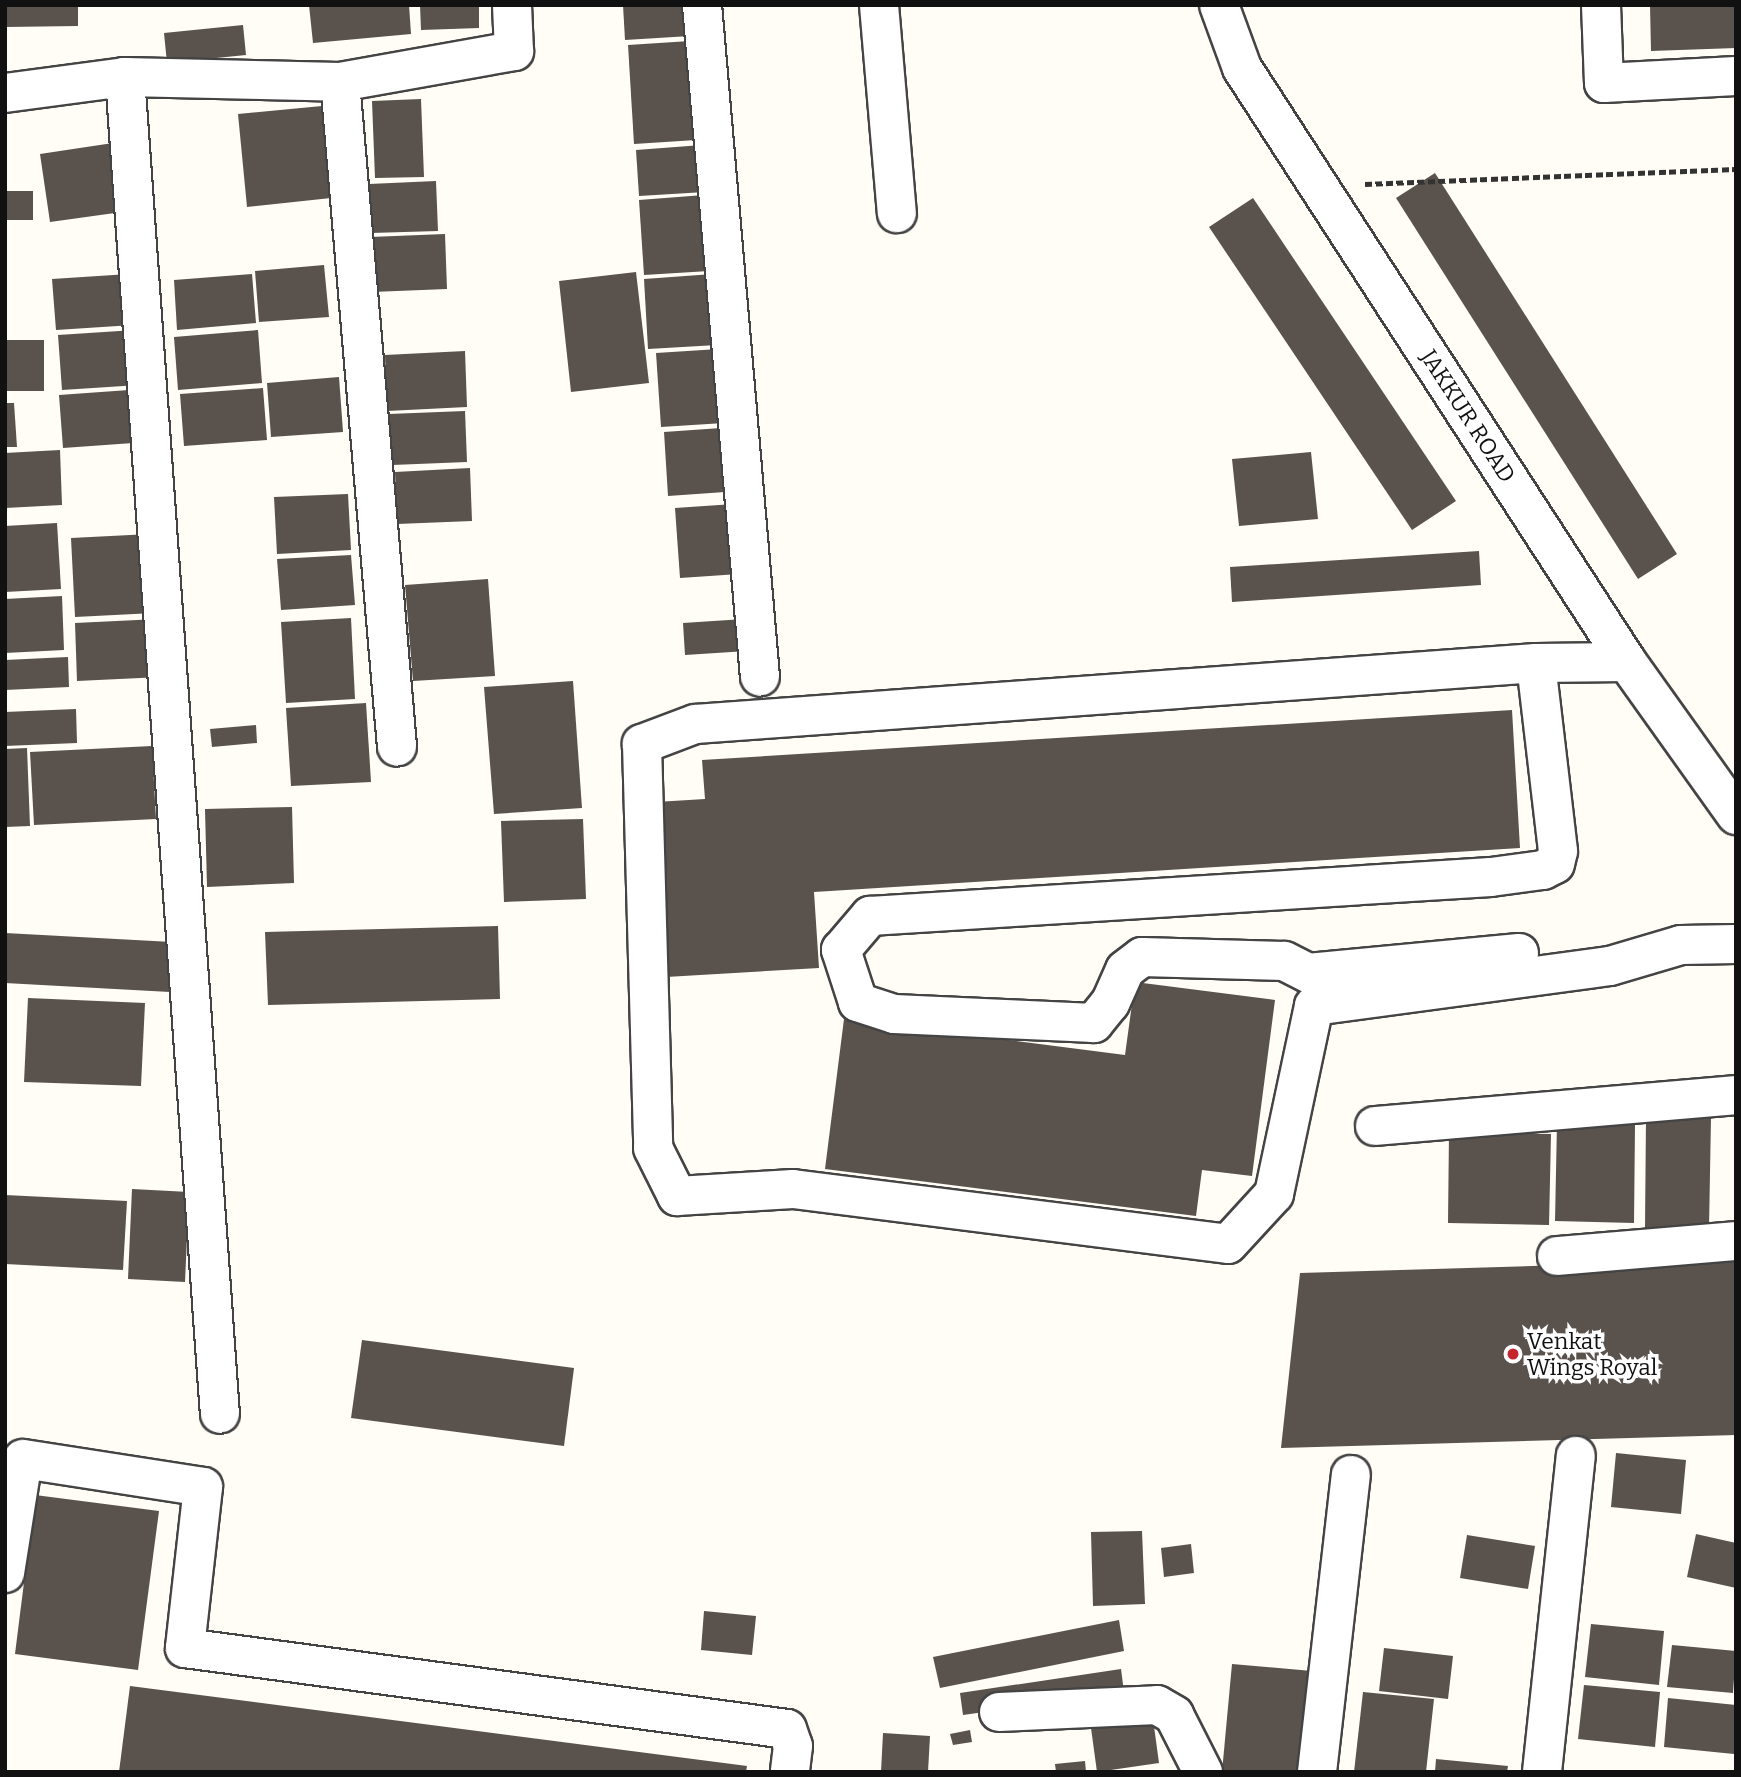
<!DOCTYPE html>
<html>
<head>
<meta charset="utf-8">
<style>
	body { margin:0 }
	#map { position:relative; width:1741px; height:1777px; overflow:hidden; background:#fffdf5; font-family:Bitter,serif }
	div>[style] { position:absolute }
	.building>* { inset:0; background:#5a524d }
	.path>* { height:4.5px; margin-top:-2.25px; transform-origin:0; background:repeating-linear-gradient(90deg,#333 0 7px,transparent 0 10.5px) }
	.roads { filter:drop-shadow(2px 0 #444) drop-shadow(-2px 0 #444) drop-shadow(0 2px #444) drop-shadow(0 -2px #444) }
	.minor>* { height:38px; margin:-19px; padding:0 19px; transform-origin:19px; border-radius:19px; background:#fff }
	.dots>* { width:19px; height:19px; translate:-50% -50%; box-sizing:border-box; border:4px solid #fff; border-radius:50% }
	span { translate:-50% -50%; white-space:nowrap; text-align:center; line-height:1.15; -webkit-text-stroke:7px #fff; paint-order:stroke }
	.street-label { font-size:23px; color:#111 }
	.poi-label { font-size:23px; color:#111 }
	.left { translate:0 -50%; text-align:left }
	.frame { position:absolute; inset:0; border:7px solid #111; pointer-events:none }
</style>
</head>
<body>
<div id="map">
	<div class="building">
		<div style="clip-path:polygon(5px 5px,78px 5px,78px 26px,5px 27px)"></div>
		<div style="clip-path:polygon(309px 5px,409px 5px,411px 34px,313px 43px)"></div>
		<div style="clip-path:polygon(420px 5px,479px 5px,479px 28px,421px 30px)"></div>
		<div style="clip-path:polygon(623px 5px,688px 5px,690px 36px,625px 40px)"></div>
		<div style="clip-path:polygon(1650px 5px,1736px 5px,1736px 48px,1651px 51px)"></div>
		<div style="clip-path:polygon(243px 25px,246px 55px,167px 63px,164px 33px)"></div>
		<div style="clip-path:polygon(690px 41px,696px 140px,634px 144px,628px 45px)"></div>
		<div style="clip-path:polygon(421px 99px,424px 177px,375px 178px,372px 101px)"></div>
		<div style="clip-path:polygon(322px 106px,331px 198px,247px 207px,238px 114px)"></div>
		<div style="clip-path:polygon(113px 143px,122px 212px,50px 222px,40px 154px)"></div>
		<div style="clip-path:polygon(702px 145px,705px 192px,639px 196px,636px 150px)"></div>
		<div style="clip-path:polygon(1435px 173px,1677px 554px,1638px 579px,1396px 198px)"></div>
		<div style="clip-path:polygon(436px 181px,438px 231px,371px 233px,369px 184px)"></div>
		<div style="clip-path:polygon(5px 191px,33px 191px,33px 220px,5px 220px)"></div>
		<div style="clip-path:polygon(704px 195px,709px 271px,644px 275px,639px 200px)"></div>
		<div style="clip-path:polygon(1253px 198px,1456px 501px,1412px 530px,1209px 227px)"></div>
		<div style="clip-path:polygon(445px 234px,447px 289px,372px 292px,370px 237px)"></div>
		<div style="clip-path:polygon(324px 265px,329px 317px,259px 322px,255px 271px)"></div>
		<div style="clip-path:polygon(636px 272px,649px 383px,571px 392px,559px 281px)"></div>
		<div style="clip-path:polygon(129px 274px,133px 325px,56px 330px,52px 279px)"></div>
		<div style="clip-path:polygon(252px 274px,256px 323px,177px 330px,174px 280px)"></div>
		<div style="clip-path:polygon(713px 274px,717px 345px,648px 349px,644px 279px)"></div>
		<div style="clip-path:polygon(135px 330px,139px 385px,62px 390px,58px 335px)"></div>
		<div style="clip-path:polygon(258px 330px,262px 383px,178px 390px,174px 337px)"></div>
		<div style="clip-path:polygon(5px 340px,44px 340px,44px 391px,5px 391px)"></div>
		<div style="clip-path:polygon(719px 349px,724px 423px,661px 427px,656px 353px)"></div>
		<div style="clip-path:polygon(465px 351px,467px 407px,387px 411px,385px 355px)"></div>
		<div style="clip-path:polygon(339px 377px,343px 432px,271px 437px,267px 383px)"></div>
		<div style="clip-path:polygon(263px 388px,267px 440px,184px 446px,180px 394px)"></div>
		<div style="clip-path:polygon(143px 389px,147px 442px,63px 448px,59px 395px)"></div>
		<div style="clip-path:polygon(5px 403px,14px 403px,17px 447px,5px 447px)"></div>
		<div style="clip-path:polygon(465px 411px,467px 462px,392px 465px,389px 414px)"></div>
		<div style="clip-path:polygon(721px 428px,725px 492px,668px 496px,664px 432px)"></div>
		<div style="clip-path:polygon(60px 450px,62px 505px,5px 508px,5px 453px)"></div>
		<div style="clip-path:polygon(1311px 452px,1318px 519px,1239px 526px,1232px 459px)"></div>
		<div style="clip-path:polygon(470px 468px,472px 521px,397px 524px,395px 472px)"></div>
		<div style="clip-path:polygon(348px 494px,351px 550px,277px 554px,274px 497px)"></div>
		<div style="clip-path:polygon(734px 504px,739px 574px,680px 578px,675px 508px)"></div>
		<div style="clip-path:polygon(57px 523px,61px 589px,5px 592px,5px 526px)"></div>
		<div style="clip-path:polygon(150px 534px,154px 613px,75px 617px,71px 538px)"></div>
		<div style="clip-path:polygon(1479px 551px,1481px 585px,1232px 602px,1230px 567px)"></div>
		<div style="clip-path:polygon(351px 555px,355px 605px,281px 610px,277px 559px)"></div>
		<div style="clip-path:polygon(488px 579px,495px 676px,413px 681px,405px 585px)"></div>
		<div style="clip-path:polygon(62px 596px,64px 650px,5px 653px,5px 599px)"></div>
		<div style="clip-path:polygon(351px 618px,355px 699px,286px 703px,281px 622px)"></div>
		<div style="clip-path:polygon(158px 619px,161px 677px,77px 681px,75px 623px)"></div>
		<div style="clip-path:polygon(744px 619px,747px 651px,685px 655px,683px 623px)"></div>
		<div style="clip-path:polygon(68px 657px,69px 687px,5px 690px,5px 660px)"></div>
		<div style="clip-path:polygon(573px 681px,582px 808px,494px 814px,484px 687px)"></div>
		<div style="clip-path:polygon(366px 703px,371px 782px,291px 786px,286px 708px)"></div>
		<div style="clip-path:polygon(76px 709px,77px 743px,5px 746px,5px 712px)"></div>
		<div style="clip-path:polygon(1512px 710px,1520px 848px,814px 892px,819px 968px,666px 977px,656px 802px,705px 799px,702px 760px)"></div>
		<div style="clip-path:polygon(256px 725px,257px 743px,212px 747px,210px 729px)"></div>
		<div style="clip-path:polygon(152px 746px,156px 819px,34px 825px,30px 752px)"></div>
		<div style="clip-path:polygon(27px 748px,30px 826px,5px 827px,5px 749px)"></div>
		<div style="clip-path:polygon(292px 807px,294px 883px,207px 887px,205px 809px)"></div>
		<div style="clip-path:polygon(583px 819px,586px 899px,504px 902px,501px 821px)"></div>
		<div style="clip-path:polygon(498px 926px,500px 999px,268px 1005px,265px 932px)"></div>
		<div style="clip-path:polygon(5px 933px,172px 942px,170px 992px,5px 983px)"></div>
		<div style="clip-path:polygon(1135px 982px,1275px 1000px,1252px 1176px,1202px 1170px,1196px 1216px,825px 1169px,844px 1019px,1125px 1055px)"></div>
		<div style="clip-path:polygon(28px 998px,145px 1003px,141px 1086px,24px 1082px)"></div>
		<div style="clip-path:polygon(1646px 1117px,1711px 1117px,1709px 1228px,1645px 1228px)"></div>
		<div style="clip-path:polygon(1557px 1123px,1635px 1125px,1634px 1223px,1555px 1221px)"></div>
		<div style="clip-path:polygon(1449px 1132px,1551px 1134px,1549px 1225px,1448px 1223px)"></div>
		<div style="clip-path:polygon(132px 1189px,189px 1192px,185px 1282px,128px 1279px)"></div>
		<div style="clip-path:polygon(5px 1195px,127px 1201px,123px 1270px,5px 1264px)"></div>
		<div style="clip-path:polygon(1736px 1260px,1736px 1435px,1281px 1448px,1300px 1273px)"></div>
		<div style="clip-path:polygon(362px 1340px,574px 1368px,564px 1446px,351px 1418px)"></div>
		<div style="clip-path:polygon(1616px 1453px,1686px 1460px,1681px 1514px,1611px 1507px)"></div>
		<div style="clip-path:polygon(35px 1495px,159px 1511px,138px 1670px,15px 1654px)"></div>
		<div style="clip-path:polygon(1142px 1531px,1145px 1604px,1093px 1606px,1091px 1532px)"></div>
		<div style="clip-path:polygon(1696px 1534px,1736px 1543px,1736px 1588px,1687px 1577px)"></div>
		<div style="clip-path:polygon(1467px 1535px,1535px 1546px,1528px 1589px,1460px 1578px)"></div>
		<div style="clip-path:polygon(1191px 1544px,1194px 1573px,1164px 1577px,1161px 1548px)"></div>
		<div style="clip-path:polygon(704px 1611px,756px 1616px,752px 1655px,701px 1650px)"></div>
		<div style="clip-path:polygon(1119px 1620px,1124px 1651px,940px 1688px,933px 1657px)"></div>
		<div style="clip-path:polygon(1591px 1624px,1664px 1631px,1659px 1685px,1585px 1677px)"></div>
		<div style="clip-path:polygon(1672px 1645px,1736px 1651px,1733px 1693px,1667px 1687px)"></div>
		<div style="clip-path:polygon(1384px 1648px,1453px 1656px,1448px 1699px,1379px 1691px)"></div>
		<div style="clip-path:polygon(1232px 1664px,1312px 1671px,1301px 1772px,1222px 1772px)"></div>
		<div style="clip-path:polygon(1121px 1669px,1124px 1692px,963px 1715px,960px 1693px)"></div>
		<div style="clip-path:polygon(1584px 1685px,1660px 1692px,1655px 1747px,1578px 1739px)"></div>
		<div style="clip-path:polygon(130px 1686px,747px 1766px,746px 1772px,119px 1772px)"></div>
		<div style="clip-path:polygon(1363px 1692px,1434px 1699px,1426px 1772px,1354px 1772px)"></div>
		<div style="clip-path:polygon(1668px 1698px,1736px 1705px,1734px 1754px,1664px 1747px)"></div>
		<div style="clip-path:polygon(1153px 1719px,1159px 1763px,1097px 1772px,1091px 1728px)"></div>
		<div style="clip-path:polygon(970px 1730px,972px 1742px,953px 1745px,950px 1734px)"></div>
		<div style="clip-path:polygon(883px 1733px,930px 1736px,928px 1772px,881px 1772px)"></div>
		<div style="clip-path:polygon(1436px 1759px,1508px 1766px,1507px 1772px,1435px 1772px)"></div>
		<div style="clip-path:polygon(1085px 1761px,1086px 1772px,1056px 1772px,1055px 1764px)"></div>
	</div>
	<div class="path">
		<div style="left:1365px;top:184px;width:371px;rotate:-2.3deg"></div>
	</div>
	<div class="roads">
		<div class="minor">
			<div style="left:702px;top:5px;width:674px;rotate:85.07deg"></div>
			<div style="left:879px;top:5px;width:209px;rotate:85.1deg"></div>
			<div style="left:1219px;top:5px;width:67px;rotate:69.9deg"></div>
			<div style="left:1242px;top:68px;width:708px;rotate:57.05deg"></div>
			<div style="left:1627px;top:662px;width:188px;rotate:54.5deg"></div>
			<div style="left:1601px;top:5px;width:78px;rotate:87.8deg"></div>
			<div style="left:1604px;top:83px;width:132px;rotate:-3deg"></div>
			<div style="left:125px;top:77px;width:1340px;rotate:85.94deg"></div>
			<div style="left:340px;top:82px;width:667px;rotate:85.1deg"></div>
			<div style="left:5px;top:93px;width:121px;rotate:-7.6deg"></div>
			<div style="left:125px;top:77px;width:215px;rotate:1.3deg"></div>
			<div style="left:340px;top:82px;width:177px;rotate:-10.1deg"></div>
			<div style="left:514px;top:51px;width:46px;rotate:-92.5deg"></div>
			<div style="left:1627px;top:662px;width:91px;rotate:179.4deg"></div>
			<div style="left:1536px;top:663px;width:843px;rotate:175.85deg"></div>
			<div style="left:695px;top:724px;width:57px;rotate:159.3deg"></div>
			<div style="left:642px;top:744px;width:404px;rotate:88.4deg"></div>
			<div style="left:653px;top:1148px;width:54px;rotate:63.4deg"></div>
			<div style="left:677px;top:1196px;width:116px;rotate:-3.5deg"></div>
			<div style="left:793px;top:1189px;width:438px;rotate:7.2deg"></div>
			<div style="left:1228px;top:1244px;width:68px;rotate:-47.4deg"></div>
			<div style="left:1274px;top:1194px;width:192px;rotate:-78deg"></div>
			<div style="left:1314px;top:1006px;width:299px;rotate:-7.7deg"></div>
			<div style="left:1610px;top:966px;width:74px;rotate:-16.5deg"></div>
			<div style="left:1681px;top:945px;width:55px;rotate:-1deg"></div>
			<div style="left:1519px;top:953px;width:212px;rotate:174.6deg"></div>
			<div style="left:1308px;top:973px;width:27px;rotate:-153deg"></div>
			<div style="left:1284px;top:961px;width:142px;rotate:-178.4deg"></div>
			<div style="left:1142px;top:957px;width:21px;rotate:143deg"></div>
			<div style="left:1125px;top:970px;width:36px;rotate:114deg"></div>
			<div style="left:1110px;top:1003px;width:26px;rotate:129deg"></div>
			<div style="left:1094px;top:1023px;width:200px;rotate:-177.4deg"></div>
			<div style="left:894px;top:1014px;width:38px;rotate:-162deg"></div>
			<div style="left:858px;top:1002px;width:55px;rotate:-108.1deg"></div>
			<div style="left:841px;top:950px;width:45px;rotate:-49.5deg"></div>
			<div style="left:870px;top:916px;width:622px;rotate:-3.59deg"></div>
			<div style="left:1491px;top:877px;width:52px;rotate:-7.7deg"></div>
			<div style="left:1543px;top:870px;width:13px;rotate:-27deg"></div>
			<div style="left:1555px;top:864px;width:13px;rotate:-77deg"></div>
			<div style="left:1558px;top:851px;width:189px;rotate:-96.7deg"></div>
			<div style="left:1375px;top:1126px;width:362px;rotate:-4.9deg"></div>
			<div style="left:1557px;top:1256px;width:180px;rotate:-4.8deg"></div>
			<div style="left:5px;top:1573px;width:115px;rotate:-81deg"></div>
			<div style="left:23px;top:1459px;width:182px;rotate:8.8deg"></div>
			<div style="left:203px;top:1487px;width:162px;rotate:96.4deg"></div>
			<div style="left:185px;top:1648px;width:607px;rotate:7.66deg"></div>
			<div style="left:787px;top:1729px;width:18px;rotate:71deg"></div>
			<div style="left:793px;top:1746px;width:26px;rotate:97deg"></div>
			<div style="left:999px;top:1712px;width:158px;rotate:-2.5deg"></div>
			<div style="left:1157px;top:1705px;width:20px;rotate:30deg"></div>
			<div style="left:1174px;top:1715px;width:64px;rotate:63deg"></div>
			<div style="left:1317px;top:1772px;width:299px;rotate:-83.5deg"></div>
			<div style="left:1542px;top:1772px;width:318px;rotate:-83.9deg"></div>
		</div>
	</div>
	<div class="dots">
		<div style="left:1513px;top:1354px;background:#c4262e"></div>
	</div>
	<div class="street-label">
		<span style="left:1468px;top:416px;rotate:57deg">JAKKUR ROAD</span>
	</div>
	<div class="poi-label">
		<span class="left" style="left:1527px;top:1354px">Venkat<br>Wings Royal</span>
	</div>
	<div class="frame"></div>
</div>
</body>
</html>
